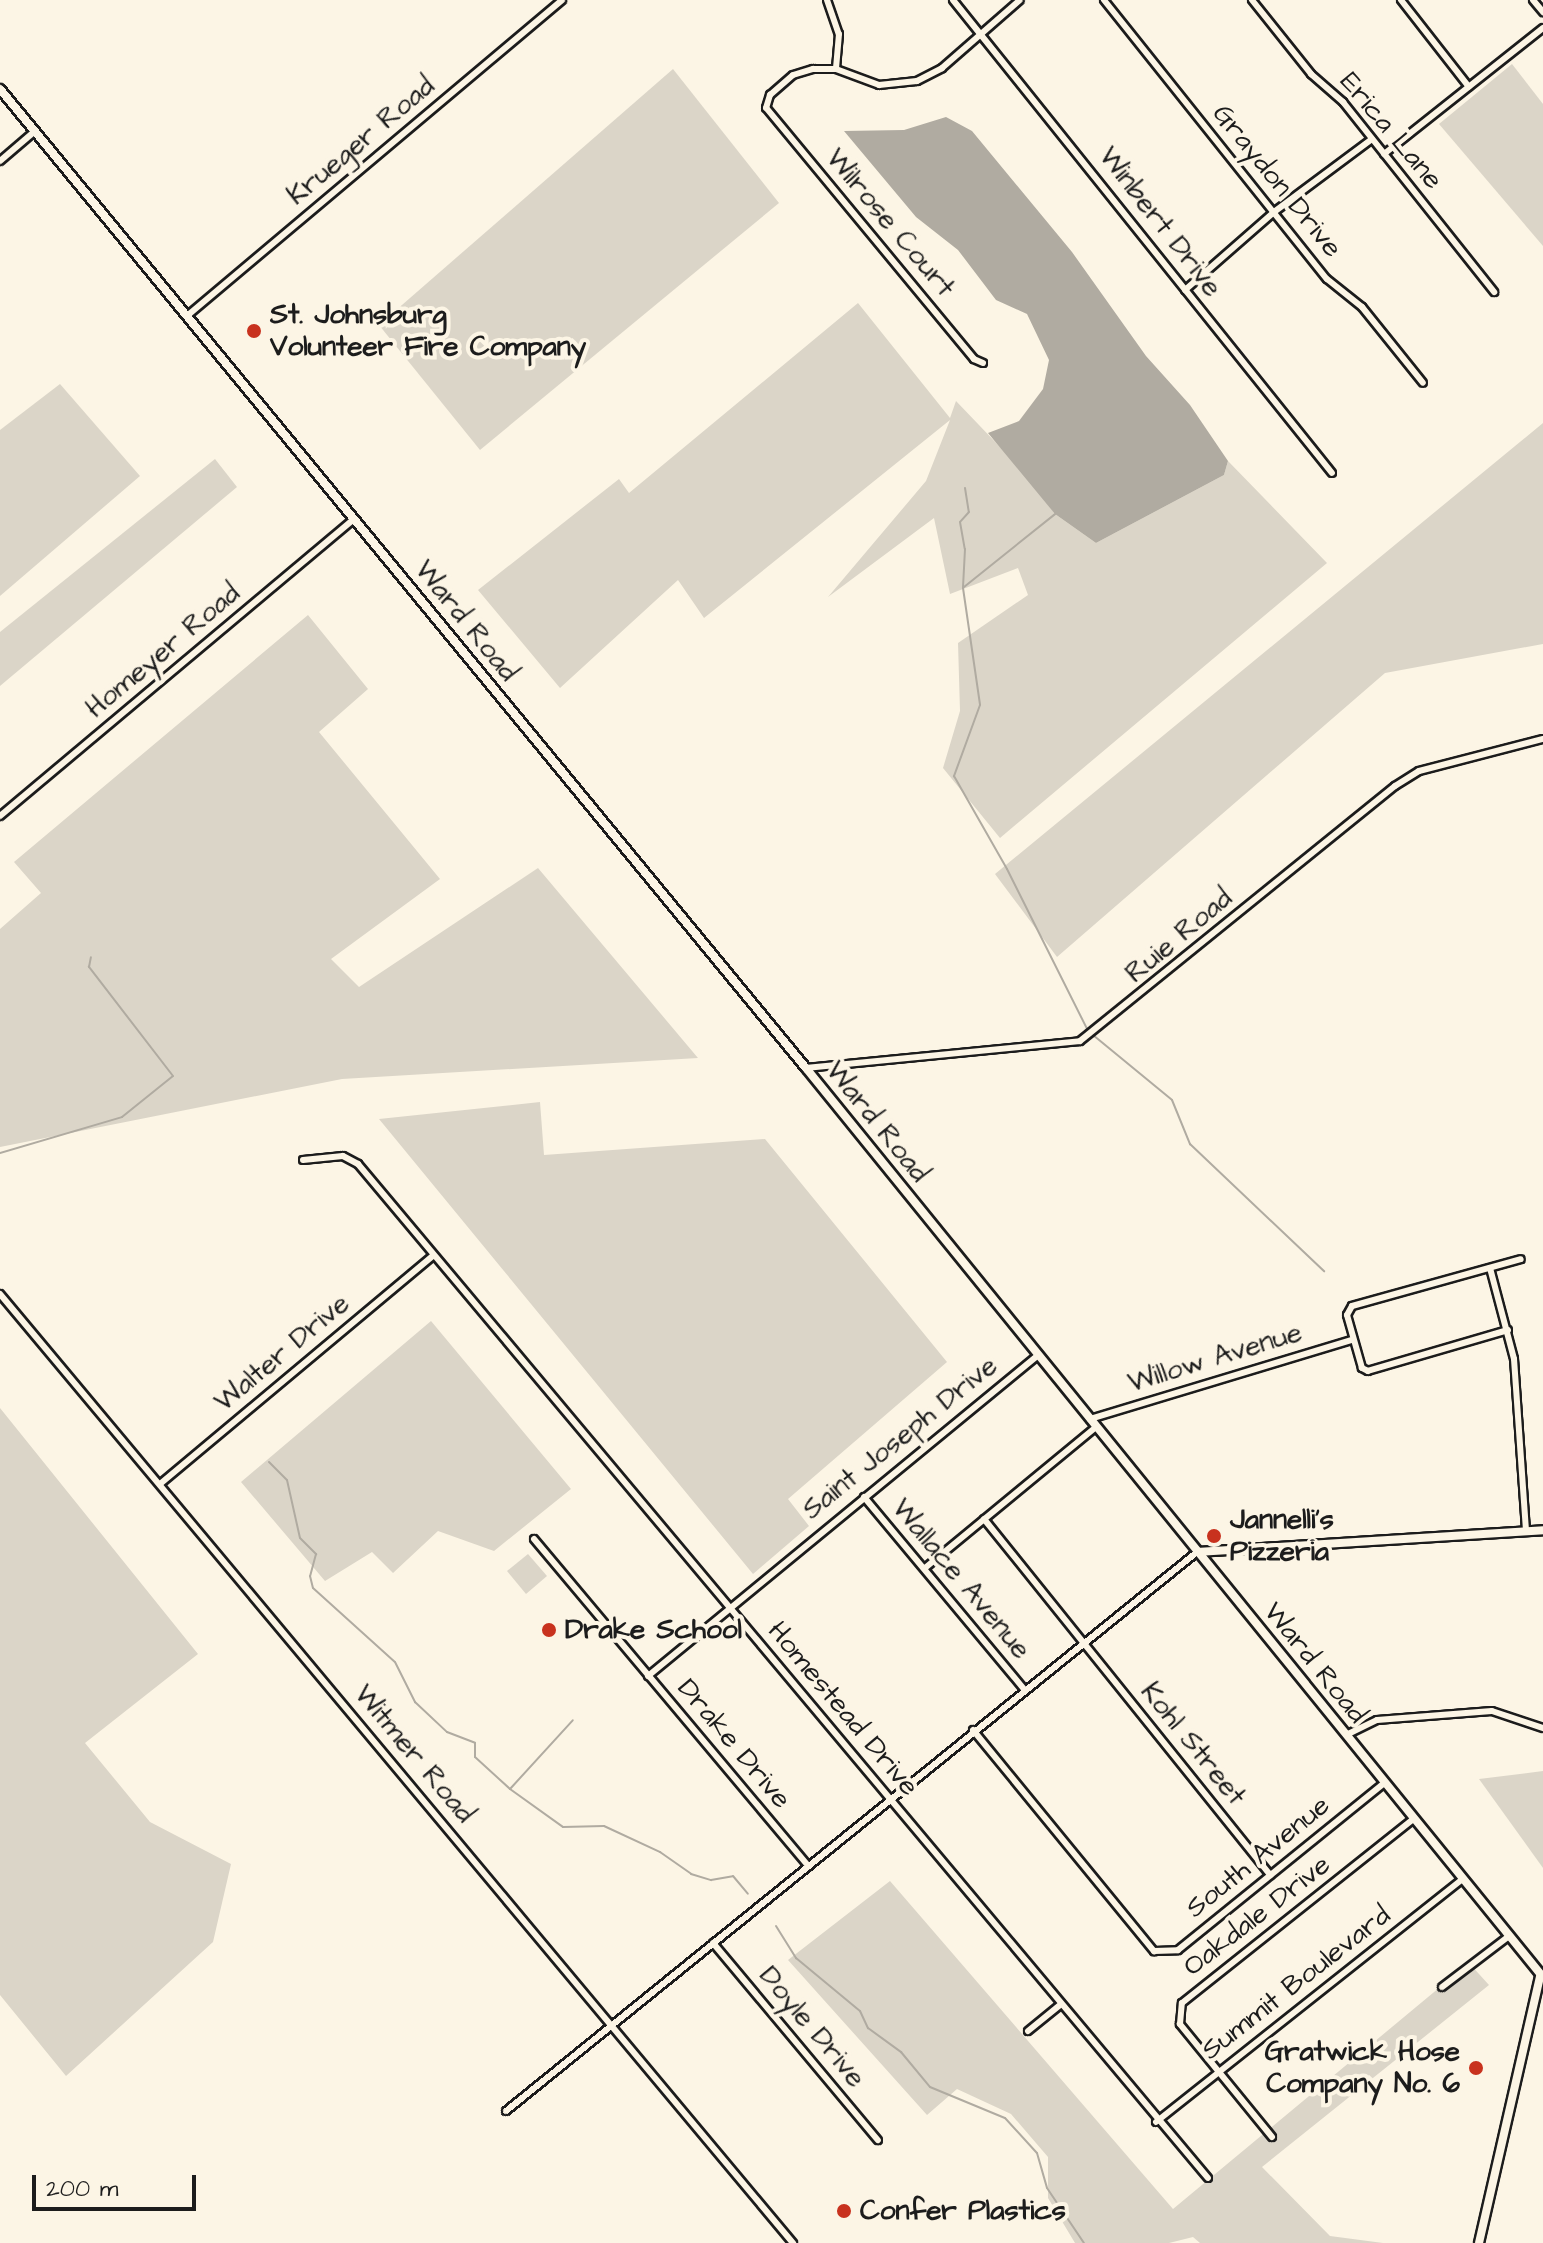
<!DOCTYPE html>
<html>
<head>
<meta charset="utf-8">
<style>
	body { margin:0 }
	#map { position:relative; width:1543px; height:2243px; overflow:hidden; background:#fcf5e5; font-family:"Architects Daughter",sans-serif }
	div>[style] { position:absolute }
	.green>* { inset:0; background:#dbd5c8 }
	.water>* { inset:0; background:#b0aba1 }
	.stream>* { height:2px; margin:-1px; padding:0 1px; transform-origin:1px; border-radius:1px; background:#b0aba1 }
	.roads { filter:drop-shadow(2px 0 #1c1c1c) drop-shadow(-2px 0 #1c1c1c) drop-shadow(0 2px #1c1c1c) drop-shadow(0 -2px #1c1c1c) }
	.street>* { height:6px; margin:-3px; padding:0 3px; transform-origin:3px; border-radius:3px; background:#fcf5e5 }
	.secondary>* { height:8px; margin:-4px; padding:0 4px; transform-origin:4px; border-radius:4px; background:#fcf5e5 }
	.dots>* { width:22px; height:22px; translate:-50% -50%; box-sizing:border-box; border:4px solid #fcf5e5; border-radius:50% }
	span { translate:-50% -50%; white-space:nowrap; text-align:center; line-height:1.15; -webkit-text-stroke:8px #fcf5e5; paint-order:stroke }
	.street-label { font-size:28px; color:#1c1c1c }
	.poi-label { font-size:28px; color:#1c1c1c; font-weight:700 }
	.left { translate:0 -50%; text-align:left }
	.right { translate:-100% -50%; text-align:right }
	.scale { position:absolute; left:32px; top:2175px; width:164px; height:36px; box-sizing:border-box; border:4px solid #1c1c1c; border-top:0; padding-left:10px; font-size:24px; line-height:28px; white-space:nowrap; color:#1c1c1c; -webkit-text-stroke:6px #fcf5e5; paint-order:stroke }
</style>
</head>
<body>
<div id="map">
	<div class="green">
		<div style="clip-path:polygon(1512px 64px,1543px 104px,1543px 246px,1439px 124px)"></div>
		<div style="clip-path:polygon(673px 69px,779px 203px,480px 450px,379px 325px)"></div>
		<div style="clip-path:polygon(858px 303px,950px 418px,956px 401px,1024px 472px,1055px 514px,1096px 543px,1224px 475px,1228px 461px,1327px 563px,1000px 838px,943px 768px,960px 711px,958px 643px,1028px 595px,1018px 568px,950px 594px,934px 518px,828px 597px,926px 481px,950px 420px,704px 618px,678px 580px,560px 688px,478px 590px,619px 479px,629px 493px)"></div>
		<div style="clip-path:polygon(60px 384px,140px 476px,0 596px,0 430px)"></div>
		<div style="clip-path:polygon(1543px 423px,1543px 644px,1385px 673px,1057px 957px,995px 874px)"></div>
		<div style="clip-path:polygon(215px 459px,237px 487px,0 686px,0 632px)"></div>
		<div style="clip-path:polygon(308px 615px,368px 689px,319px 732px,440px 879px,331px 959px,359px 987px,538px 868px,698px 1058px,342px 1079px,0 1147px,0 929px,41px 893px,14px 862px)"></div>
		<div style="clip-path:polygon(540px 1102px,544px 1155px,765px 1139px,947px 1362px,788px 1499px,809px 1526px,753px 1574px,379px 1119px)"></div>
		<div style="clip-path:polygon(431px 1321px,571px 1489px,494px 1551px,438px 1531px,393px 1573px,372px 1552px,325px 1581px,241px 1482px)"></div>
		<div style="clip-path:polygon(0 1408px,198px 1654px,85px 1743px,150px 1822px,231px 1864px,213px 1942px,66px 2076px,0 1995px)"></div>
		<div style="clip-path:polygon(528px 1554px,547px 1576px,526px 1594px,507px 1571px)"></div>
		<div style="clip-path:polygon(1543px 1771px,1543px 1868px,1479px 1779px)"></div>
		<div style="clip-path:polygon(890px 1881px,1173px 2209px,1469px 1963px,1489px 1985px,1262px 2167px,1330px 2236px,1383px 2243px,1200px 2243px,1193px 2237px,1169px 2243px,1075px 2243px,1048px 2198px,1048px 2157px,1011px 2114px,957px 2089px,927px 2115px,788px 1960px)"></div>
	</div>
	<div class="water">
		<div style="clip-path:polygon(946px 117px,972px 131px,1072px 252px,1146px 356px,1190px 405px,1228px 461px,1224px 475px,1096px 543px,1055px 514px,988px 433px,1019px 421px,1043px 389px,1049px 360px,1027px 314px,996px 300px,958px 250px,916px 217px,844px 131px,904px 130px)"></div>
	</div>
	<div class="stream">
		<div style="left:965px;top:488px;width:24px;rotate:81deg"></div>
		<div style="left:969px;top:512px;width:13px;rotate:132deg"></div>
		<div style="left:960px;top:522px;width:27px;rotate:80deg"></div>
		<div style="left:965px;top:549px;width:39px;rotate:93deg"></div>
		<div style="left:963px;top:588px;width:118px;rotate:81.7deg"></div>
		<div style="left:980px;top:705px;width:76px;rotate:110.1deg"></div>
		<div style="left:954px;top:776px;width:107px;rotate:60.3deg"></div>
		<div style="left:1007px;top:869px;width:181px;rotate:63.4deg"></div>
		<div style="left:964px;top:587px;width:117px;rotate:-38.7deg"></div>
		<div style="left:1093px;top:1035px;width:102px;rotate:39.4deg"></div>
		<div style="left:1172px;top:1100px;width:48px;rotate:67.8deg"></div>
		<div style="left:1190px;top:1144px;width:185px;rotate:43.5deg"></div>
		<div style="left:0;top:1153px;width:127px;rotate:-16.4deg"></div>
		<div style="left:122px;top:1117px;width:65px;rotate:-38.8deg"></div>
		<div style="left:173px;top:1076px;width:138px;rotate:-127.6deg"></div>
		<div style="left:89px;top:967px;width:10px;rotate:-79deg"></div>
		<div style="left:269px;top:1462px;width:25px;rotate:45deg"></div>
		<div style="left:287px;top:1480px;width:59px;rotate:77.4deg"></div>
		<div style="left:300px;top:1538px;width:23px;rotate:45deg"></div>
		<div style="left:316px;top:1554px;width:23px;rotate:105deg"></div>
		<div style="left:310px;top:1576px;width:12px;rotate:76deg"></div>
		<div style="left:313px;top:1588px;width:110px;rotate:42.1deg"></div>
		<div style="left:395px;top:1662px;width:45px;rotate:63.4deg"></div>
		<div style="left:415px;top:1702px;width:44px;rotate:43.2deg"></div>
		<div style="left:447px;top:1732px;width:30px;rotate:21deg"></div>
		<div style="left:475px;top:1743px;width:14px;rotate:90deg"></div>
		<div style="left:475px;top:1757px;width:47px;rotate:42.4deg"></div>
		<div style="left:510px;top:1789px;width:65px;rotate:35.6deg"></div>
		<div style="left:563px;top:1827px;width:41px;rotate:-1.4deg"></div>
		<div style="left:604px;top:1826px;width:62px;rotate:24.9deg"></div>
		<div style="left:660px;top:1852px;width:38px;rotate:35deg"></div>
		<div style="left:691px;top:1874px;width:21px;rotate:17deg"></div>
		<div style="left:711px;top:1880px;width:22px;rotate:-10deg"></div>
		<div style="left:733px;top:1876px;width:23px;rotate:50deg"></div>
		<div style="left:510px;top:1789px;width:93px;rotate:-47.6deg"></div>
		<div style="left:776px;top:1926px;width:38px;rotate:58deg"></div>
		<div style="left:796px;top:1958px;width:83px;rotate:39.6deg"></div>
		<div style="left:860px;top:2011px;width:19px;rotate:65deg"></div>
		<div style="left:868px;top:2028px;width:41px;rotate:36deg"></div>
		<div style="left:901px;top:2052px;width:45px;rotate:50.4deg"></div>
		<div style="left:930px;top:2087px;width:81px;rotate:22.5deg"></div>
		<div style="left:1005px;top:2118px;width:47px;rotate:47.6deg"></div>
		<div style="left:1037px;top:2153px;width:36px;rotate:74deg"></div>
		<div style="left:1047px;top:2188px;width:66px;rotate:56.1deg"></div>
	</div>
	<div class="roads">
		<div class="street">
			<div style="left:827px;top:0;width:36px;rotate:71deg"></div>
			<div style="left:839px;top:34px;width:35px;rotate:95deg"></div>
			<div style="left:953px;top:0;width:606px;rotate:51.3deg"></div>
			<div style="left:1104px;top:0;width:357px;rotate:51.4deg"></div>
			<div style="left:1327px;top:279px;width:45px;rotate:38.7deg"></div>
			<div style="left:1362px;top:307px;width:97px;rotate:51.2deg"></div>
			<div style="left:1252px;top:0;width:95px;rotate:51.4deg"></div>
			<div style="left:1311px;top:74px;width:43px;rotate:41.2deg"></div>
			<div style="left:1343px;top:102px;width:243px;rotate:51.5deg"></div>
			<div style="left:1401px;top:0;width:110px;rotate:52deg"></div>
			<div style="left:1533px;top:0;width:16px;rotate:50deg"></div>
			<div style="left:1384px;top:154px;width:203px;rotate:-38.4deg"></div>
			<div style="left:0;top:161px;width:46px;rotate:-40.6deg"></div>
			<div style="left:1185px;top:290px;width:118px;rotate:-41.2deg"></div>
			<div style="left:1274px;top:212px;width:122px;rotate:-36.7deg"></div>
			<div style="left:188px;top:315px;width:489px;rotate:-40.1deg"></div>
			<div style="left:983px;top:363px;width:10px;rotate:-156deg"></div>
			<div style="left:974px;top:359px;width:326px;rotate:-129.6deg"></div>
			<div style="left:766px;top:108px;width:14px;rotate:-73deg"></div>
			<div style="left:770px;top:95px;width:30px;rotate:-41deg"></div>
			<div style="left:793px;top:75px;width:21px;rotate:-17deg"></div>
			<div style="left:813px;top:69px;width:23px"></div>
			<div style="left:836px;top:69px;width:46px;rotate:20.4deg"></div>
			<div style="left:879px;top:85px;width:38px;rotate:-6deg"></div>
			<div style="left:917px;top:81px;width:28px;rotate:-27deg"></div>
			<div style="left:942px;top:68px;width:103px;rotate:-41.1deg"></div>
			<div style="left:0;top:816px;width:462px;rotate:-40deg"></div>
			<div style="left:806px;top:1068px;width:275px;rotate:-5.6deg"></div>
			<div style="left:1080px;top:1041px;width:405px;rotate:-39deg"></div>
			<div style="left:1395px;top:786px;width:28px;rotate:-32deg"></div>
			<div style="left:1419px;top:771px;width:128px;rotate:-14.5deg"></div>
			<div style="left:303px;top:1160px;width:40px;rotate:-5.7deg"></div>
			<div style="left:343px;top:1156px;width:17px;rotate:28deg"></div>
			<div style="left:358px;top:1164px;width:1323px;rotate:50.03deg"></div>
			<div style="left:1490px;top:1268px;width:94px;rotate:75.2deg"></div>
			<div style="left:1514px;top:1359px;width:172px;rotate:86deg"></div>
			<div style="left:0;top:1294px;width:1237px;rotate:50.12deg"></div>
			<div style="left:1508px;top:1330px;width:146px;rotate:163.7deg"></div>
			<div style="left:1368px;top:1371px;width:7px;rotate:-153deg"></div>
			<div style="left:1362px;top:1368px;width:55px;rotate:-105.8deg"></div>
			<div style="left:1347px;top:1315px;width:10px;rotate:-61deg"></div>
			<div style="left:1352px;top:1306px;width:175px;rotate:-15.5deg"></div>
			<div style="left:1090px;top:1419px;width:274px;rotate:-16.8deg"></div>
			<div style="left:160px;top:1484px;width:356px;rotate:-39.9deg"></div>
			<div style="left:864px;top:1497px;width:250px;rotate:50.2deg"></div>
			<div style="left:984px;top:1519px;width:457px;rotate:51.2deg"></div>
			<div style="left:534px;top:1539px;width:427px;rotate:50deg"></div>
			<div style="left:925px;top:1568px;width:222px;rotate:-39.5deg"></div>
			<div style="left:648px;top:1676px;width:504px;rotate:-39.44deg"></div>
			<div style="left:973px;top:1730px;width:286px;rotate:50.7deg"></div>
			<div style="left:1154px;top:1951px;width:24px;rotate:-2deg"></div>
			<div style="left:1178px;top:1950px;width:265px;rotate:-39deg"></div>
			<div style="left:1346px;top:1735px;width:34px;rotate:-26deg"></div>
			<div style="left:1377px;top:1720px;width:115px;rotate:-4.5deg"></div>
			<div style="left:1492px;top:1711px;width:54px;rotate:18.4deg"></div>
			<div style="left:713px;top:1943px;width:257px;rotate:50.1deg"></div>
			<div style="left:1442px;top:1987px;width:84px;rotate:-37.3deg"></div>
			<div style="left:1028px;top:2031px;width:41px;rotate:-39.1deg"></div>
			<div style="left:506px;top:2111px;width:889px;rotate:-38.97deg"></div>
			<div style="left:1156px;top:2122px;width:392px;rotate:-38.4deg"></div>
			<div style="left:1272px;top:2137px;width:146px;rotate:-129.2deg"></div>
			<div style="left:1180px;top:2024px;width:21px;rotate:-85deg"></div>
			<div style="left:1182px;top:2003px;width:295px;rotate:-38.5deg"></div>
		</div>
		<div class="secondary">
			<div style="left:0;top:89px;width:1268px;rotate:50.54deg"></div>
			<div style="left:806px;top:1068px;width:1170px;rotate:50.97deg"></div>
			<div style="left:1197px;top:1552px;width:347px;rotate:-3.6deg"></div>
			<div style="left:1479px;top:2243px;width:274px;rotate:-77.1deg"></div>
		</div>
	</div>
	<div class="dots">
		<div style="left:254px;top:331px;background:#c8321e"></div>
		<div style="left:1214px;top:1536px;background:#c8321e"></div>
		<div style="left:549px;top:1630px;background:#c8321e"></div>
		<div style="left:1476px;top:2068px;background:#c8321e"></div>
		<div style="left:844px;top:2211px;background:#c8321e"></div>
	</div>
	<div class="street-label">
		<span style="left:1391px;top:131px;rotate:50deg">Erica Lane</span>
		<span style="left:361px;top:141px;rotate:-40deg">Krueger Road</span>
		<span style="left:1277px;top:181px;rotate:51deg">Graydon Drive</span>
		<span style="left:1160px;top:222px;rotate:52deg">Winbert Drive</span>
		<span style="left:890px;top:223px;rotate:50deg">Wilrose Court</span>
		<span style="left:466px;top:621px;rotate:51deg">Ward Road</span>
		<span style="left:163px;top:651px;rotate:-40deg">Homeyer Road</span>
		<span style="left:1179px;top:936px;rotate:-40deg">Ruie Road</span>
		<span style="left:877px;top:1122px;rotate:51deg">Ward Road</span>
		<span style="left:282px;top:1353px;rotate:-40deg">Walter Drive</span>
		<span style="left:1215px;top:1358px;rotate:-17deg">Willow Avenue</span>
		<span style="left:900px;top:1438px;rotate:-39deg">Saint Joseph Drive</span>
		<span style="left:961px;top:1579px;rotate:50deg">Wallace Avenue</span>
		<span style="left:1315px;top:1663px;rotate:51deg">Ward Road</span>
		<span style="left:843px;top:1709px;rotate:50deg">Homestead Drive</span>
		<span style="left:734px;top:1744px;rotate:50deg">Drake Drive</span>
		<span style="left:1193px;top:1744px;rotate:51deg">Kohl Street</span>
		<span style="left:414px;top:1754px;rotate:50deg">Witmer Road</span>
		<span style="left:1258px;top:1857px;rotate:-39deg">South Avenue</span>
		<span style="left:1257px;top:1916px;rotate:-38deg">Oakdale Drive</span>
		<span style="left:1296px;top:1983px;rotate:-38deg">Summit Boulevard</span>
		<span style="left:812px;top:2027px;rotate:50deg">Doyle Drive</span>
	</div>
	<div class="poi-label">
		<span class="left" style="left:270px;top:331px">St. Johnsburg<br>Volunteer Fire Company</span>
		<span class="left" style="left:1230px;top:1536px">Jannelli's<br>Pizzeria</span>
		<span class="left" style="left:565px;top:1630px">Drake School</span>
		<span class="right" style="left:1460px;top:2068px">Gratwick Hose<br>Company No. 6</span>
		<span class="left" style="left:860px;top:2211px">Confer Plastics</span>
	</div>
	<div class="scale">200 m</div>
</div>
</body>
</html>
